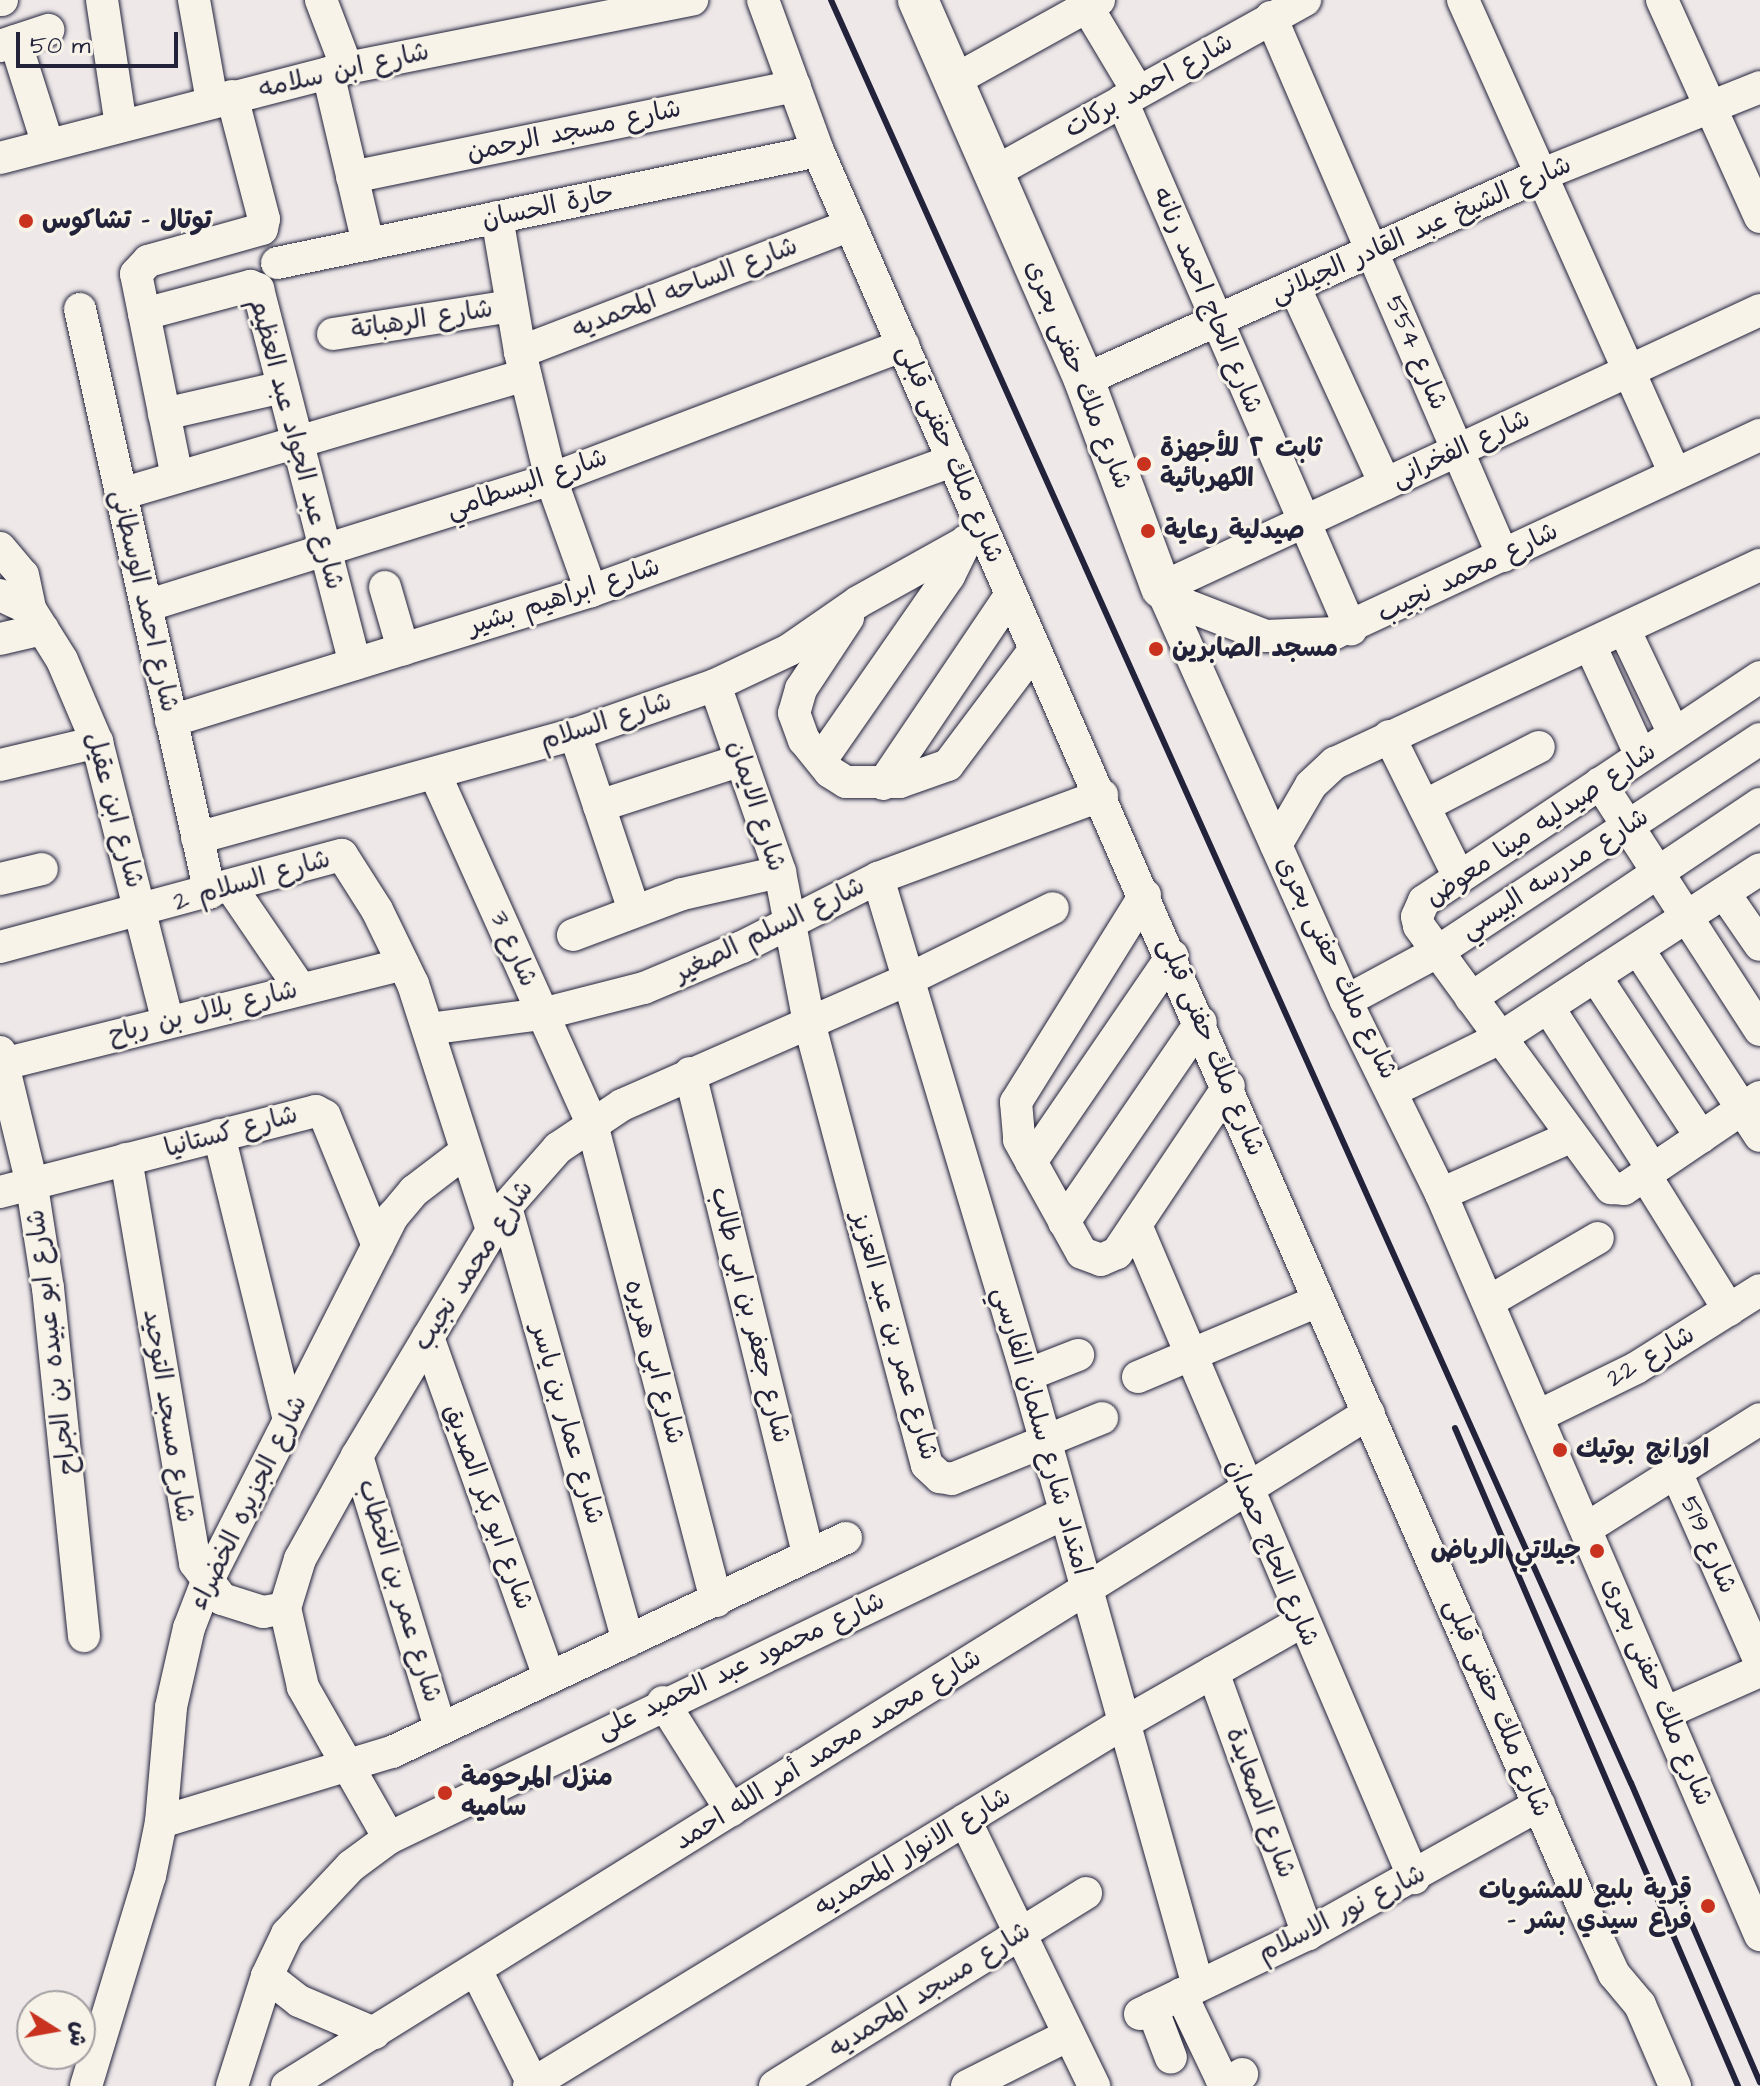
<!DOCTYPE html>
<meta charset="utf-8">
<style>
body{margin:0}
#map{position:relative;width:1760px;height:2086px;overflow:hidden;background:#eee8e9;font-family:"Architects Daughter","Playpen Sans Arabic",sans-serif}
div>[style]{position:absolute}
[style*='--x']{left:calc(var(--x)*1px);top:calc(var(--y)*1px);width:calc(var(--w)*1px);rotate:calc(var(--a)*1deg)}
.roads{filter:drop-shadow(0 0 2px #22223b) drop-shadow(0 0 2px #22223b)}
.minor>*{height:32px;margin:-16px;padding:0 16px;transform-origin:16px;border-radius:16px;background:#f7f3e8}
.major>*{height:40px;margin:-20px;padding:0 20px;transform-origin:20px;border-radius:20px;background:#f7f3e8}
.rail>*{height:6px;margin:-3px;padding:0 3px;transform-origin:3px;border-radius:3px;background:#22223b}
.dots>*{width:22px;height:22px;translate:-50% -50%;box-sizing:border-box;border:4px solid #f7f3e8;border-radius:50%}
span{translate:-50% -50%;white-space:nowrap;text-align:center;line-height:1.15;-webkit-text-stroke:6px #f7f3e8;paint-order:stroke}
.street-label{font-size:26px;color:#22223b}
.poi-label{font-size:26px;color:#22223b;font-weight:700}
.left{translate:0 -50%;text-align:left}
.right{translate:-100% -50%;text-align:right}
.north{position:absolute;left:16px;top:1990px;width:80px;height:80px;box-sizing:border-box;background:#f7f3e8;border:2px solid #a29fa3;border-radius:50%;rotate:101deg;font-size:22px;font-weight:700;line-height:32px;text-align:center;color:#22223b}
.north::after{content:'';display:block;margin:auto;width:28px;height:36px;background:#c8321e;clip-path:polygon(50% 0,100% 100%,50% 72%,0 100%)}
.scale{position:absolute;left:16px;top:32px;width:162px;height:36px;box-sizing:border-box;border:4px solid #22223b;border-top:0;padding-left:10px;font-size:24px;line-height:28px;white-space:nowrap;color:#22223b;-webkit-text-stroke:6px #f7f3e8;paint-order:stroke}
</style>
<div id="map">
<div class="roads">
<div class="minor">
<i style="--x:0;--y:0;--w:2;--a:0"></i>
<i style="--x:102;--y:0;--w:127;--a:81.4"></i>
<i style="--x:194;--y:0;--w:103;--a:79.9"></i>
<i style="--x:321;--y:0;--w:73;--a:69.1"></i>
<i style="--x:763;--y:0;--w:161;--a:70"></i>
<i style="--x:818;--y:151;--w:1913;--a:66.46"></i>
<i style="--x:1582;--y:1905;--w:76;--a:65.1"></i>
<i style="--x:1614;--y:1974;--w:40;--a:50"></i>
<i style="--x:1640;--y:2005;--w:88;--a:66.6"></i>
<i style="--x:1083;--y:0;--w:107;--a:59.1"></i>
<i style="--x:1463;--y:0;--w:519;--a:65.9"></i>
<i style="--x:1662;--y:0;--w:238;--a:65.7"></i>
<i style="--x:1271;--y:17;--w:587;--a:66.71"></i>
<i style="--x:15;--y:41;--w:109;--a:72.4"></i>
<i style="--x:0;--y:46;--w:51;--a:-18.4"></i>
<i style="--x:328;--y:73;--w:176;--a:76.8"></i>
<i style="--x:953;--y:81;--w:167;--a:-29"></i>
<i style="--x:1122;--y:101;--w:576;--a:66.55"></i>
<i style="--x:0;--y:158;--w:358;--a:-14.5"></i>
<i style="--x:347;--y:68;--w:352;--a:-11.2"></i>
<i style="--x:993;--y:173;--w:357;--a:-29"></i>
<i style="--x:352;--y:177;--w:452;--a:-11.6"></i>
<i style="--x:497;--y:217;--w:137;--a:80.3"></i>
<i style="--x:520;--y:352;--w:131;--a:76.3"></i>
<i style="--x:551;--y:479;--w:119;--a:70.3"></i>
<i style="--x:277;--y:263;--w:552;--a:-11.7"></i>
<i style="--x:1294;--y:286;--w:218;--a:65.3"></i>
<i style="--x:80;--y:309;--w:598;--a:77.45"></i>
<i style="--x:1760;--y:310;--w:660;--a:155.1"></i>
<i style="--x:1161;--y:588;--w:453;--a:65.9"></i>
<i style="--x:1346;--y:1001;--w:215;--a:63.8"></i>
<i style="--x:1441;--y:1194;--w:807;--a:66.71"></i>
<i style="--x:144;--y:314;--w:110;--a:-14.8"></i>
<i style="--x:250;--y:286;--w:9;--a:21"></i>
<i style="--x:258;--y:289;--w:387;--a:75.5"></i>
<i style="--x:333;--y:334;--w:180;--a:-8.9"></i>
<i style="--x:520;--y:352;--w:354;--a:-21"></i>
<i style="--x:1084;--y:380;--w:503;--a:-24.17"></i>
<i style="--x:1543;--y:174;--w:234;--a:-21.8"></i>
<i style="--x:164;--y:414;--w:122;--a:-12.8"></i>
<i style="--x:177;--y:477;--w:207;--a:-101.4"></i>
<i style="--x:136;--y:274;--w:18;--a:-47"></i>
<i style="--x:148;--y:261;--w:118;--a:-15.7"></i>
<i style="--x:262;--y:229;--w:10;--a:-79"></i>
<i style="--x:264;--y:219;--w:127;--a:-104.6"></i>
<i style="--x:121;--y:494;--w:421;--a:-16.4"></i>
<i style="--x:0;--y:548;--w:35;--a:50"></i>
<i style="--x:23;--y:575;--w:35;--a:78"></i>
<i style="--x:30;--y:609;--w:60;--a:57.9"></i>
<i style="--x:62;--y:660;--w:89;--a:66.9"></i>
<i style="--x:97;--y:742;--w:289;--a:75.8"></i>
<i style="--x:385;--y:587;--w:65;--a:73.8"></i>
<i style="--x:0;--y:595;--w:33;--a:25"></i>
<i style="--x:1165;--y:597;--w:108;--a:21.1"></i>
<i style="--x:1266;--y:636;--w:69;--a:-2.5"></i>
<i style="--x:1335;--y:633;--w:469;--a:-25"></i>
<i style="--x:146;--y:606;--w:424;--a:-17.4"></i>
<i style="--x:551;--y:479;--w:377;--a:-20.8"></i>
<i style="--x:848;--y:618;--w:85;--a:123.5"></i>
<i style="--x:801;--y:689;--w:25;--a:106"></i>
<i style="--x:794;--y:713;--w:29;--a:70"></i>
<i style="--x:804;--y:740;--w:41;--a:50.9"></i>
<i style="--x:830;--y:772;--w:19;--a:32"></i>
<i style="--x:846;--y:782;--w:54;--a:0"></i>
<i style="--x:900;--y:782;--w:51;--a:-19.5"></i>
<i style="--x:948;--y:765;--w:145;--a:-53.1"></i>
<i style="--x:1624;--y:629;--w:116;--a:64.5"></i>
<i style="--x:0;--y:639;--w:44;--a:-13.1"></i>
<i style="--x:1590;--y:645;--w:122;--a:65.3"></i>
<i style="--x:1760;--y:677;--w:404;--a:146.3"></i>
<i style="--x:1424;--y:901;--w:17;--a:114"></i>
<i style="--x:1417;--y:917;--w:9;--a:77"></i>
<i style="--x:1419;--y:926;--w:325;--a:53.8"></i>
<i style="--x:1611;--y:1188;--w:13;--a:4"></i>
<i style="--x:1624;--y:1189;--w:164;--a:-34.1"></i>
<i style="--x:715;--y:685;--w:198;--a:70.8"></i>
<i style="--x:780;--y:872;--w:153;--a:79.1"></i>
<i style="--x:809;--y:1022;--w:458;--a:75.1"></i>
<i style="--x:927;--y:1465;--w:18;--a:43"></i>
<i style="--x:940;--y:1477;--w:12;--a:9"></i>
<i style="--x:952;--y:1479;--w:162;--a:-22.1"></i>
<i style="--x:171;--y:721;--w:440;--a:-17.2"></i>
<i style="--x:591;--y:591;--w:385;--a:-19.8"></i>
<i style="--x:575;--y:734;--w:186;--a:71.5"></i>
<i style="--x:1389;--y:736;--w:157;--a:63.6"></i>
<i style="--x:821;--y:760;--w:224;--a:-55.2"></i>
<i style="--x:949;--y:576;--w:39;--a:-64"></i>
<i style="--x:0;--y:765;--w:100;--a:-13.3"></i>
<i style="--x:435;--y:774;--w:384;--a:65.8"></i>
<i style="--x:592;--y:1124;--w:493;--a:75.4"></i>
<i style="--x:1600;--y:783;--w:294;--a:57.1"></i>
<i style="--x:883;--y:784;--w:229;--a:-56"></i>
<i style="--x:599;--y:806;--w:149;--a:-17.9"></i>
<i style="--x:1424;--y:806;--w:129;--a:-27.2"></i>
<i style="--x:197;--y:838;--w:392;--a:-15.4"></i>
<i style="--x:575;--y:734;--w:148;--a:-19.3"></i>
<i style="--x:715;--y:685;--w:82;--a:-25.3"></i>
<i style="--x:789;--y:650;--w:84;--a:-34.8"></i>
<i style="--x:858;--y:602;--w:144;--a:-29.1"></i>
<i style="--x:1276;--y:845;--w:69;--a:-59.7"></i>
<i style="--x:1311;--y:785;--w:33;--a:-43"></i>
<i style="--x:1335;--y:763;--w:469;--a:-25"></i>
<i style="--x:878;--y:878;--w:519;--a:73.31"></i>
<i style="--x:1027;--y:1375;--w:634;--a:74.36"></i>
<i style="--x:0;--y:879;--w:43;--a:-13.4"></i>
<i style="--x:231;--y:887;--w:122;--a:55.7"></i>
<i style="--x:1724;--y:893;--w:63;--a:55.3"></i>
<i style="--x:1145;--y:895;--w:244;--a:121.9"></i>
<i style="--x:1016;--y:1102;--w:38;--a:85"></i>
<i style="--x:1019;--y:1140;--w:129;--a:60.9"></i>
<i style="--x:1082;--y:1253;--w:20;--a:20"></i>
<i style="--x:1101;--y:1260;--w:17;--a:-24"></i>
<i style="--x:1117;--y:1253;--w:201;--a:-56.2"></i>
<i style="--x:573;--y:935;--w:116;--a:-20.6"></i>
<i style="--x:682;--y:894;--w:100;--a:-12.7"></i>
<i style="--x:0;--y:947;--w:354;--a:-15.1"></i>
<i style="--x:342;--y:855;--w:65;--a:57.5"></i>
<i style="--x:377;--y:910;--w:82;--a:64.1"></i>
<i style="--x:413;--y:984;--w:258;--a:72.2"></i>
<i style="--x:1638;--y:949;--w:223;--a:56.9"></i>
<i style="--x:1595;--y:976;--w:193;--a:56.6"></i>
<i style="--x:1471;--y:998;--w:348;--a:-33.9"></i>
<i style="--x:1346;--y:1001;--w:103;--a:-28.3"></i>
<i style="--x:1437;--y:952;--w:387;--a:-33.4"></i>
<i style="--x:1548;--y:1007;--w:194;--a:57.2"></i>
<i style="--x:428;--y:1029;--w:115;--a:-7.5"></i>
<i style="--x:542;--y:1014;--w:105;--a:-14.3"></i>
<i style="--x:644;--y:988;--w:106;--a:-22.7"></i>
<i style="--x:742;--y:947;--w:153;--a:-26.9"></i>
<i style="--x:878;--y:878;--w:239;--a:-20.3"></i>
<i style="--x:0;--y:1052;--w:132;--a:76.4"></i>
<i style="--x:31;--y:1180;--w:109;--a:81.1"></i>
<i style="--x:48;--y:1288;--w:350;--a:84.1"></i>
<i style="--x:3;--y:1064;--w:412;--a:-14"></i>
<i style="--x:690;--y:1073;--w:497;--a:76.2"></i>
<i style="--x:1394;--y:1090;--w:118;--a:-26.1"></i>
<i style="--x:1500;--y:1038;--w:310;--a:-33"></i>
<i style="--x:219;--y:1135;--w:293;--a:76.2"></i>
<i style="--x:126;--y:1159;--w:410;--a:80.3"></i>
<i style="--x:195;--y:1563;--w:45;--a:53.1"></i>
<i style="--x:222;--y:1599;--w:43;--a:17.6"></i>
<i style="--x:263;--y:1612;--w:22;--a:-10"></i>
<i style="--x:1031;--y:1162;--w:250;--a:-55.6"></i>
<i style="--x:1645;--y:1175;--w:159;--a:58.1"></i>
<i style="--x:0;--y:1192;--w:326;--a:-14.4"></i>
<i style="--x:316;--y:1111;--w:10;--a:29"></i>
<i style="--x:325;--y:1116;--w:140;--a:67.8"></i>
<i style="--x:1441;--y:1194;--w:141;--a:-23.8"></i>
<i style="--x:506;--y:1207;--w:451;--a:74.3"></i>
<i style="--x:1064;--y:1222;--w:242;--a:-55.6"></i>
<i style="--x:1136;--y:1225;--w:710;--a:66.94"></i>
<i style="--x:1488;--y:1302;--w:127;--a:-30.2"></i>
<i style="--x:428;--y:1337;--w:361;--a:70.4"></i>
<i style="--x:1027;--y:1375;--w:55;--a:-21.4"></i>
<i style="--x:1138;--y:1377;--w:195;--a:-22.9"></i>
<i style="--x:1538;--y:1416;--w:109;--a:-26.1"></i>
<i style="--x:1636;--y:1368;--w:146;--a:-32.2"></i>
<i style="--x:357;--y:1456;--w:283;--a:73"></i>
<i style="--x:1676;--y:1472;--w:208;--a:66.1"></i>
<i style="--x:1587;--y:1528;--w:204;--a:-32.2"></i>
<i style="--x:1213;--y:1672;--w:279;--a:70.1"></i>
<i style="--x:663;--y:1702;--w:128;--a:57.8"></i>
<i style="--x:1665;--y:1713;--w:104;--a:-23.9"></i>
<i style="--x:965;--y:1820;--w:296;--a:64.1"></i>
<i style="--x:161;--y:1822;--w:241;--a:-16.9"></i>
<i style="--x:392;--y:1752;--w:502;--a:-25.24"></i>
<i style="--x:389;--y:1838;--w:174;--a:-119.7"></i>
<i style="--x:303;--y:1687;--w:81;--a:-102.8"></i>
<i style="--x:285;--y:1608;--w:51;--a:-73"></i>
<i style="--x:300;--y:1559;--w:118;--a:-61"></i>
<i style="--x:357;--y:1456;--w:290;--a:-59.1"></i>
<i style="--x:506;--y:1207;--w:79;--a:-48.6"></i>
<i style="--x:558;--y:1148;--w:77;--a:-33.9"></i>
<i style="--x:622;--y:1105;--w:316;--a:-23.7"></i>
<i style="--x:911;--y:978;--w:158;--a:-26.2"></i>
<i style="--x:476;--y:1970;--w:130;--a:63.4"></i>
<i style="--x:267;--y:1976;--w:41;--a:38"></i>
<i style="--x:299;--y:2001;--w:82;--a:23.1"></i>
<i style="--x:1181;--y:1994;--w:93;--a:64.5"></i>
<i style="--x:1221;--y:2078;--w:9;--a:18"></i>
<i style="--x:1230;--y:2081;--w:14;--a:-30"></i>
<i style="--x:1152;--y:2008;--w:53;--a:69.2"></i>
<i style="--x:1140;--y:2014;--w:186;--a:-25.5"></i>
<i style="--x:1308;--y:1934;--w:265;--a:-29.2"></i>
<i style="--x:86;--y:2086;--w:220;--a:-73.1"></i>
<i style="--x:150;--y:1876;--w:55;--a:-78.5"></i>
<i style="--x:161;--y:1822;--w:115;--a:-85"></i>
<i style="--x:171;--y:1707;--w:81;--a:-77.2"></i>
<i style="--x:189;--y:1628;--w:47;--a:-68.9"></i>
<i style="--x:206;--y:1584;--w:413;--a:-63.1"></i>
<i style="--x:393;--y:1216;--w:33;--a:-50"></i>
<i style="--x:414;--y:1191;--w:64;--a:-37.4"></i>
<i style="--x:232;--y:2086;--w:115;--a:-72.3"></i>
<i style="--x:267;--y:1976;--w:47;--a:-64.5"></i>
<i style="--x:287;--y:1934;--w:93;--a:-46.7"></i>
<i style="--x:351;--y:1866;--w:47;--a:-36.4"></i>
<i style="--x:389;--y:1838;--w:750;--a:-25.68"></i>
<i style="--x:287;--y:2086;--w:1274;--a:-31.88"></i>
<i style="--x:529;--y:2086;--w:697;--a:-31.39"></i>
<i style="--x:1124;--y:1723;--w:204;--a:-29.7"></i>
<i style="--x:775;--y:2086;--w:366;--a:-31.8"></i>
<i style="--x:967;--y:2086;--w:114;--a:-26.6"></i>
</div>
<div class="major">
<i style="--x:918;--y:0;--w:415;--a:66.4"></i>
<i style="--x:1084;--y:380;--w:222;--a:69.7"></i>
</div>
</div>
<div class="rail">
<i style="--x:831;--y:0;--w:1954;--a:65.84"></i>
<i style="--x:1631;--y:1783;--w:326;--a:66.7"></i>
<i style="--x:1455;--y:1428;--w:716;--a:66.73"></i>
</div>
<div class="dots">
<i style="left:26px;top:221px;background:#c8321e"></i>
<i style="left:1144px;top:464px;background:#c8321e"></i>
<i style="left:1148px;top:531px;background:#c8321e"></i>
<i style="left:1156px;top:649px;background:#c8321e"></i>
<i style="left:1560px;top:1450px;background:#c8321e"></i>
<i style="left:1597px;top:1551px;background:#c8321e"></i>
<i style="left:445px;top:1793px;background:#c8321e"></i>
<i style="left:1708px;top:1906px;background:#c8321e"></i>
</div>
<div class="street-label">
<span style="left:344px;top:71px;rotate:-13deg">شارع ابن سلامه</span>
<span style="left:1149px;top:86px;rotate:-29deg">شارع احمد بركات</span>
<span style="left:574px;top:131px;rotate:-12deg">شارع مسجد الرحمن</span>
<span style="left:548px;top:207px;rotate:-12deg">حارة الحسان</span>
<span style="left:1421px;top:230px;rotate:-24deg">شارع الشيخ عبد القادر الجيلانى</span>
<span style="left:685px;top:288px;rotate:-21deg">شارع الساحه المحمديه</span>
<span style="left:1207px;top:300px;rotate:67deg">شارع الحاج احمد رنانه</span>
<span style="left:422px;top:320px;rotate:-9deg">شارع الرهباتة</span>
<span style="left:1416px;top:353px;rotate:67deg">شارع 554</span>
<span style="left:1078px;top:375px;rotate:68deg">شارع ملك حفنى بحرى</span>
<span style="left:296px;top:444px;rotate:75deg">شارع عبد الجواد عبد العظيم</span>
<span style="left:1461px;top:449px;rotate:-25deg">شارع الفخرانى</span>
<span style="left:950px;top:454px;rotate:67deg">شارع ملك حفنى قبلى</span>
<span style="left:527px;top:484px;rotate:-19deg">شارع البسطامي</span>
<span style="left:1468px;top:573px;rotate:-26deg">شارع محمد نجيب</span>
<span style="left:564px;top:597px;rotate:-18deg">شارع ابراهيم بشير</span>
<span style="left:144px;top:601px;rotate:77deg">شارع احمد الوسطانى</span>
<span style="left:606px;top:722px;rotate:-18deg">شارع السلام</span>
<span style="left:756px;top:806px;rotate:72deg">شارع الايمان</span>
<span style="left:114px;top:810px;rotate:75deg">شارع ابن عقيل</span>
<span style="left:1541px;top:825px;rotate:-34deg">شارع صيدليه مينا معوض</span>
<span style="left:1555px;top:874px;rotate:-33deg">شارع مدرسه البيسي</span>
<span style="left:252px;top:881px;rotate:-16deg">شارع السلام 2</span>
<span style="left:770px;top:930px;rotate:-26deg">شارع السلم الصغير</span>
<span style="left:513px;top:949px;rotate:66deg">شارع 3</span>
<span style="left:1336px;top:968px;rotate:64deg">شارع ملك حفنى بحرى</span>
<span style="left:203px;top:1013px;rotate:-14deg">شارع بلال بن رباح</span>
<span style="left:1211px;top:1047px;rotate:67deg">شارع ملك حفنى قبلى</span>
<span style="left:231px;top:1132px;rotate:-15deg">شارع كستانيا</span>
<span style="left:474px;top:1266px;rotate:-57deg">شارع محمد نجيب</span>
<span style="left:750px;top:1315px;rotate:76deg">شارع جعفر بن ابى طالب</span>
<span style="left:894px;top:1336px;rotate:74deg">شارع عمر بن عبد العزيز</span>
<span style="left:52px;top:1342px;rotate:-97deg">شارع ابو عبيده بن الجراح</span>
<span style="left:1651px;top:1357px;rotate:-30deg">شارع 22</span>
<span style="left:654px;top:1362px;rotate:75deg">شارع ابى هريره</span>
<span style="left:168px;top:1416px;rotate:81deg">شارع مسجد التوحيد</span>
<span style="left:567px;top:1424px;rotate:74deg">شارع عمار بن ياسر</span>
<span style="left:1041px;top:1431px;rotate:74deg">امتداد شارع سلمان الفارسي</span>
<span style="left:249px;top:1503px;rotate:-64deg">شارع الجزيره الخضراء</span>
<span style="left:488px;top:1507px;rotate:70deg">شارع ابو بكر الصديق</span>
<span style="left:1708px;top:1545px;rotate:66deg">شارع 519</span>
<span style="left:1272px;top:1553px;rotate:67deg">شارع الحاج حمدان</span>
<span style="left:399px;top:1591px;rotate:73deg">شارع عمر بن الخطاب</span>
<span style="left:741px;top:1666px;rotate:-25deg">شارع محمود عبد الحميد على</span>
<span style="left:1657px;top:1692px;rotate:67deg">شارع ملك حفنى بحرى</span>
<span style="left:1497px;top:1708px;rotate:67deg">شارع ملك حفنى قبلى</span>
<span style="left:828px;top:1750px;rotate:-32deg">شارع محمد محمد أمر الله احمد</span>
<span style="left:1260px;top:1803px;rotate:70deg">شارع الصعايدة</span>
<span style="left:913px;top:1852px;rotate:-31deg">شارع الانوار المحمديه</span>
<span style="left:1342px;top:1914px;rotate:-27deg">شارع نور الاسلام</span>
<span style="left:930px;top:1990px;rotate:-32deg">شارع مسجد المحمديه</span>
</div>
<div class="poi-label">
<span class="left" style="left:42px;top:221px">توتال - تشاكوس</span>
<span class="left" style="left:1160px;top:464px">ثابت ٢ للأجهزة<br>الكهربائية</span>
<span class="left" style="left:1164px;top:531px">صيدلية رعاية</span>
<span class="left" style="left:1172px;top:649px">مسجد الصابرين</span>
<span class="left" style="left:1576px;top:1450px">اورانج بوتيك</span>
<span class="right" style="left:1581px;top:1551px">جيلاتي الرياض</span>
<span class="left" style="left:461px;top:1793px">منزل المرحومة<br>ساميه</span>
<span class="right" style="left:1692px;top:1906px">قرية بلبع للمشويات<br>- فرع سيدي بشر</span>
</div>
<div class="north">ش</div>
<div class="scale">50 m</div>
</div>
